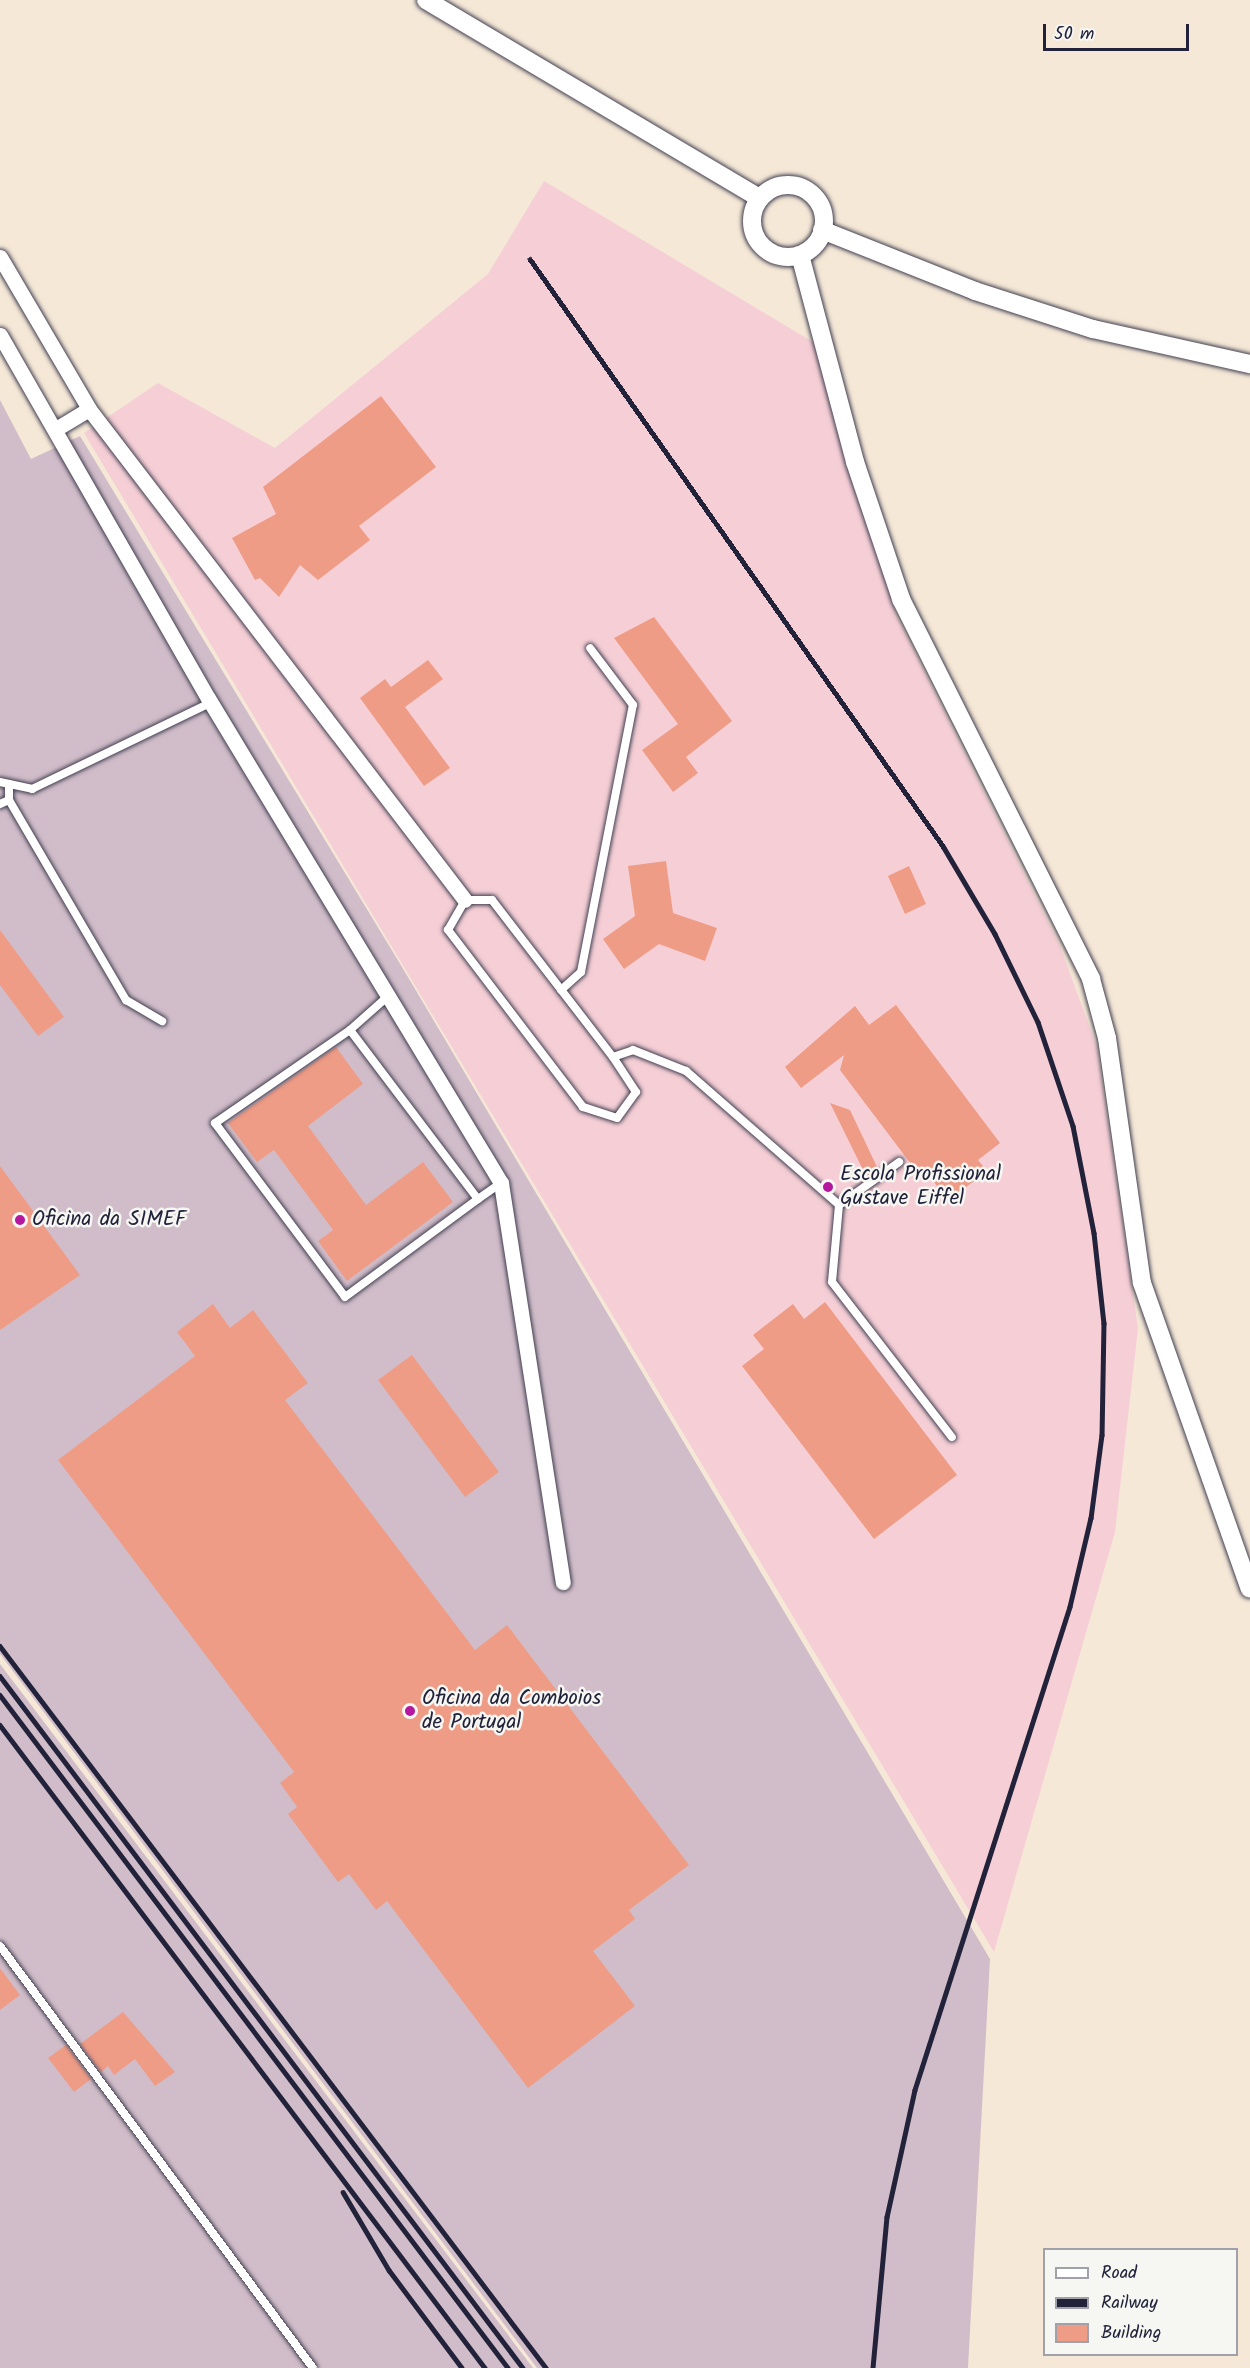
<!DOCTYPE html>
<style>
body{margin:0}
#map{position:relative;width:1250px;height:2368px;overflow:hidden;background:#f5e8d7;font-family:Kalam,sans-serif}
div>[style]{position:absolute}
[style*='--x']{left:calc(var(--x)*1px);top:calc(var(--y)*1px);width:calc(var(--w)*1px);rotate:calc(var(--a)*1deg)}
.built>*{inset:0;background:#f6cfd6}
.industrial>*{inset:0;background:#d1bdc9}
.building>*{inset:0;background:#ef9c87}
.roads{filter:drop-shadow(0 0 2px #424052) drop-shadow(0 0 2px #424052)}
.service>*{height:8px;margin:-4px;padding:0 4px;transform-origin:4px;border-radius:4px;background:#fff}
.minor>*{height:15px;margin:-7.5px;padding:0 7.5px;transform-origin:7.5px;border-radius:7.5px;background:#fff}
.tertiary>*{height:18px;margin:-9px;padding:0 9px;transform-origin:9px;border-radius:9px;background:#fff}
.tertiary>.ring{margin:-9px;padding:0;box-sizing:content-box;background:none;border:18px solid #fff;border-radius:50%}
.rail>*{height:4.5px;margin:-2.25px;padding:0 2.25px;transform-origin:2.25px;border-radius:2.25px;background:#22223b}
.dots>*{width:16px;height:16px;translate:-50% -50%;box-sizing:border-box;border:3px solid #f6f6f2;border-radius:50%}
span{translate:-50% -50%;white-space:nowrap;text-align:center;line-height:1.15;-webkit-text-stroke:5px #f6f6f2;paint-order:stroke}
.poi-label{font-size:21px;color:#22223b}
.left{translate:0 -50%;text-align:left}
.legend{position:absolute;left:1043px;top:2248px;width:195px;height:108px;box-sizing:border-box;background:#f6f6f2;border:2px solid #a1a1a9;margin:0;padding:8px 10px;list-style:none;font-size:18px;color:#22223b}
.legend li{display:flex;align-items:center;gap:12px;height:30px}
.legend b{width:30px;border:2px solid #a1a1a9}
.scale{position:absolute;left:1043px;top:24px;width:146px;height:27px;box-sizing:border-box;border:3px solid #22223b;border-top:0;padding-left:8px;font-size:18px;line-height:21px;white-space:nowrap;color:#22223b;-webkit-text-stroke:4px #f6f6f2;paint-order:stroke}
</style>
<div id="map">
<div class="built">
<i style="clip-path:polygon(544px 181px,818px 345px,896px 614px,1060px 946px,1097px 1047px,1138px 1328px,1115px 1532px,994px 1952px,84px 433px,158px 383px,275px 448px,488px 274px)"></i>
</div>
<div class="industrial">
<i style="clip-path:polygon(0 400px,31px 459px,80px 436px,402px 967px,990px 1959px,968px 2368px,537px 2368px,0 1654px)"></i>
<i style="clip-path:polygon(0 1664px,201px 1929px,533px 2368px,0 2368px)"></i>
</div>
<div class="building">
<i style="clip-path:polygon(381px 396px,436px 467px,359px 526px,370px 540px,318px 580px,300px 565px,279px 597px,260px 578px,255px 580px,232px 538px,276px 514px,263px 487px)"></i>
<i style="clip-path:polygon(654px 617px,732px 721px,686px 757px,698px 773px,673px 792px,642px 750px,678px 724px,614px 638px)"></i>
<i style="clip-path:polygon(428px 660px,443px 679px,405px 707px,450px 768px,424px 786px,360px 698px,385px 679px,391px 687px)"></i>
<i style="clip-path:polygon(666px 861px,673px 913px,717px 928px,705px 961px,659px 944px,624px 969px,603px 939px,635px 916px,628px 866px)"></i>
<i style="clip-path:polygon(909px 866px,926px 904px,905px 914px,888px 876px)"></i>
<i style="clip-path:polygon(0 930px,64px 1017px,38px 1036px,0 985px)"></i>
<i style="clip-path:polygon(896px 1005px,1000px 1143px,978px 1160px,987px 1171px,948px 1201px,926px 1171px,920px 1176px,840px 1070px,844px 1055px,801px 1088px,785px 1067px,855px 1006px,869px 1025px)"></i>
<i style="clip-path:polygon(336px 1047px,363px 1084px,308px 1126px,366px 1205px,423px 1162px,453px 1202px,347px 1281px,318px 1241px,333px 1230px,274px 1150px,257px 1162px,228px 1123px)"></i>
<i style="clip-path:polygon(830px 1103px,850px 1110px,878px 1169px,867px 1178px)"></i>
<i style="clip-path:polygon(0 1166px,80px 1275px,0 1330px)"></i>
<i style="clip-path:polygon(825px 1302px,957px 1475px,874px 1539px,742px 1366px,764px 1349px,753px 1335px,793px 1304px,804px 1319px)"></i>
<i style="clip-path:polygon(213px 1304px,230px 1328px,253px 1310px,308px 1383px,285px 1400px,475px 1650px,507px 1625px,689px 1865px,629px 1910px,635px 1919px,593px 1951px,635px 2006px,528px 2088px,387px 1901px,376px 1910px,349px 1874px,338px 1882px,288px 1814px,297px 1807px,280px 1783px,294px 1772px,58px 1460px,195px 1356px,177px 1332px)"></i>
<i style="clip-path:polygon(412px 1355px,499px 1472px,465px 1497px,378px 1380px)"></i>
<i style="clip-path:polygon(0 1968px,20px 1995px,0 2010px)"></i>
<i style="clip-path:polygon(123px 2012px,175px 2072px,155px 2086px,135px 2059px,114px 2075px,108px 2066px,101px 2072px,80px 2044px)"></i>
<i style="clip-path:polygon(66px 2045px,91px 2079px,74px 2092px,48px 2058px)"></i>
</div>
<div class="roads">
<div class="service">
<i style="--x:0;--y:782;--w:33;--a:12"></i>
<i style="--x:32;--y:789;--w:198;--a:-25.8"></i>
<i style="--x:9;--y:800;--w:232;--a:59.7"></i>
<i style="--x:126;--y:1000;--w:42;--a:30.3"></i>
<i style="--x:0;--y:804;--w:10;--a:-24"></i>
<i style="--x:9;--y:800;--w:16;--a:-90"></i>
<i style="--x:465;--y:900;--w:27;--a:0"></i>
<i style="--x:492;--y:900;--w:198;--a:52.4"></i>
<i style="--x:613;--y:1057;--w:42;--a:56.7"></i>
<i style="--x:636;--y:1092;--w:32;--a:126"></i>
<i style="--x:617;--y:1118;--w:36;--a:-162"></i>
<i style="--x:583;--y:1107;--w:223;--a:-127.3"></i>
<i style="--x:448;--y:930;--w:34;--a:-60"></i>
<i style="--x:561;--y:990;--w:27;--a:-42"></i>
<i style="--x:581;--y:972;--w:272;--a:-79"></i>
<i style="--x:633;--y:705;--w:71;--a:-127"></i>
<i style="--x:386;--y:998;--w:48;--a:138.4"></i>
<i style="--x:350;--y:1030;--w:212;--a:52.9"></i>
<i style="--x:478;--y:1199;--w:28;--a:-35"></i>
<i style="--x:350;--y:1030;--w:164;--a:145.4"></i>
<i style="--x:215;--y:1123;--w:217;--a:53.2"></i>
<i style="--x:345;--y:1297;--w:165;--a:-36.4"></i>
<i style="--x:613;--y:1057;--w:21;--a:-19"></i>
<i style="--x:633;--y:1050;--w:57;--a:21.6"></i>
<i style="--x:686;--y:1071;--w:203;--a:41.2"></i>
<i style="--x:839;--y:1205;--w:77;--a:95.2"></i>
<i style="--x:832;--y:1282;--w:196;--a:52.3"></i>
<i style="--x:839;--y:1205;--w:74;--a:-35.6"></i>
<i style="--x:0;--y:1946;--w:525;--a:53.44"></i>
</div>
<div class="minor">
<i style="--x:0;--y:257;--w:176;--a:59.6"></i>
<i style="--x:89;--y:409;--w:37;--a:149"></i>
<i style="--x:0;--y:335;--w:418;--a:60.2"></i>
<i style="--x:208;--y:698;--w:567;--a:58.86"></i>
<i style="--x:501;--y:1183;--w:404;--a:81.2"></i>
<i style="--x:89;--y:409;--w:618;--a:52.56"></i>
</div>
<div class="tertiary">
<i style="--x:426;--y:0;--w:388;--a:30.7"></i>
<i class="ring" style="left:752px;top:185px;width:54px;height:54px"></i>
<i style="--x:822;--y:230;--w:165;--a:21.7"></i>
<i style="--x:975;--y:291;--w:124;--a:17.9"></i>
<i style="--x:1093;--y:329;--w:161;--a:12.6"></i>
<i style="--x:800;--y:255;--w:214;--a:75.1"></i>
<i style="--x:855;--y:462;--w:145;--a:71.4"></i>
<i style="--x:901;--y:599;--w:425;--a:63.4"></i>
<i style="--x:1091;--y:979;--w:61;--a:74.8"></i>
<i style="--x:1107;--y:1038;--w:247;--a:81.9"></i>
<i style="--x:1142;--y:1283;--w:324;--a:70.6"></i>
</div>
</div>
<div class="rail">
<i style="--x:530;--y:259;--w:718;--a:54.87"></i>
<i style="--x:943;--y:846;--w:102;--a:59.4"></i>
<i style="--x:995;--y:934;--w:98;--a:64"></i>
<i style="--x:1038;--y:1022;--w:110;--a:71.4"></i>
<i style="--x:1073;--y:1126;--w:109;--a:78.9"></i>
<i style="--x:1094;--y:1233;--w:91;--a:83.7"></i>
<i style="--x:1104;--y:1323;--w:112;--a:91"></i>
<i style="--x:1102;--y:1435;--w:84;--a:97.5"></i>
<i style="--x:1091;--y:1518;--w:91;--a:103.3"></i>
<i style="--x:1070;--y:1607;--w:507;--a:107.79"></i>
<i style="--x:915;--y:2090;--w:130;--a:102.4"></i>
<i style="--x:887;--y:2217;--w:152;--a:95.3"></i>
<i style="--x:0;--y:1646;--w:905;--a:52.9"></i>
<i style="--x:0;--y:1676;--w:867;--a:52.92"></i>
<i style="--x:0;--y:1695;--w:843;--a:52.95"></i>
<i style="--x:0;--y:1725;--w:805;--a:52.97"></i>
<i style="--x:343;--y:2192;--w:91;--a:59.5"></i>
<i style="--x:389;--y:2270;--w:122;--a:53.3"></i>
</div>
<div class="dots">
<i style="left:828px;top:1187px;background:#b5179e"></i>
<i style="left:20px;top:1220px;background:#b5179e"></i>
<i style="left:410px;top:1711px;background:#b5179e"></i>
</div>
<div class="poi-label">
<span class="left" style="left:840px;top:1187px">Escola Profissional<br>Gustave Eiffel</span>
<span class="left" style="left:32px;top:1220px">Oficina da SIMEF</span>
<span class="left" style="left:422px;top:1711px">Oficina da Comboios<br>de Portugal</span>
</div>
<ul class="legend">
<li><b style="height:8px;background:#fff"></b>Road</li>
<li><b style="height:8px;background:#22223b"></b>Railway</li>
<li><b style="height:16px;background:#ef9c87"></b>Building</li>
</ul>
<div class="scale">50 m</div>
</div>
